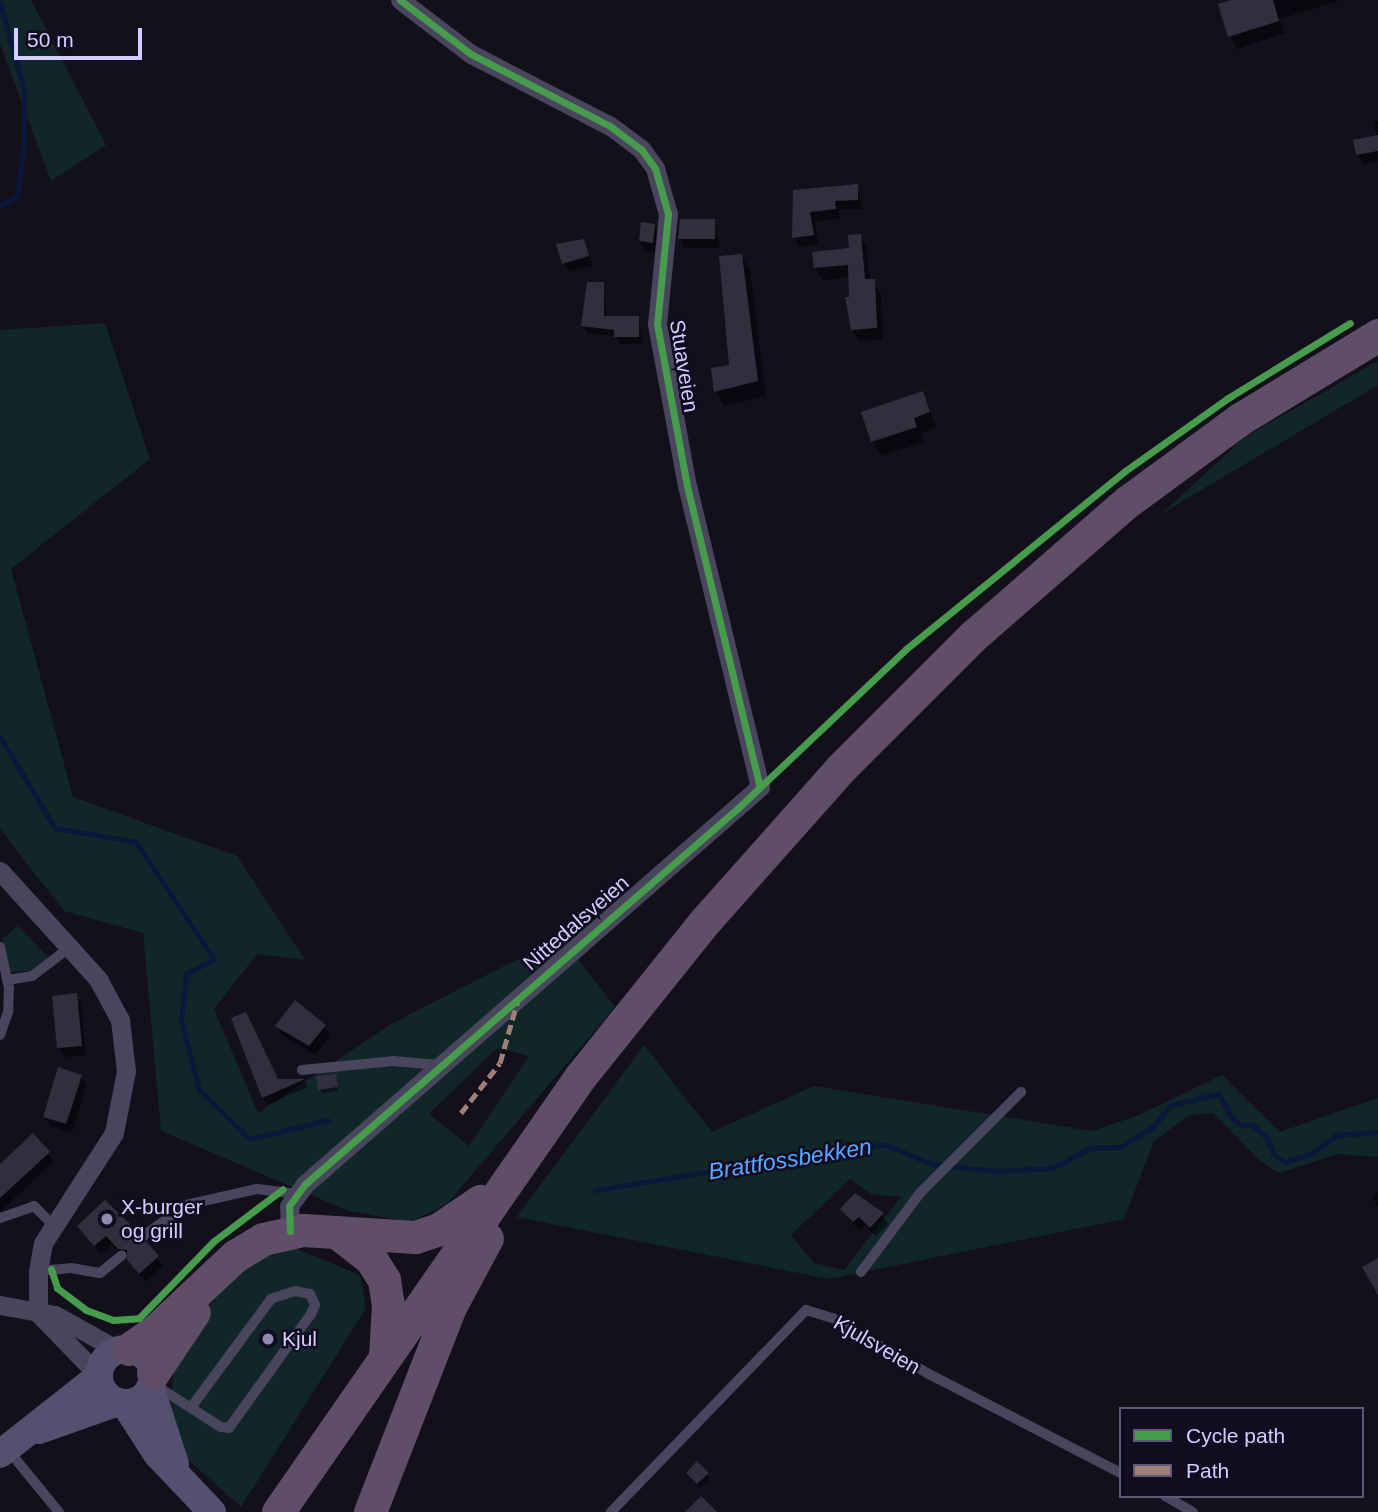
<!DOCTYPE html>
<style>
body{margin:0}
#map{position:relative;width:1378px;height:1512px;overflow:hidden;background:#13101c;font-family:Arial,sans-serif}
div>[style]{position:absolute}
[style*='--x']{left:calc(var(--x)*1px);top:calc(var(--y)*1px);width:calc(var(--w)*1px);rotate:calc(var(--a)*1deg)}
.green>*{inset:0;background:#102628}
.shadow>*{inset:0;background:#0007}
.stream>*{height:5px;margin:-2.5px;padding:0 2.5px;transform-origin:2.5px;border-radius:2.5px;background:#09173a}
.building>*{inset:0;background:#312e3e}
.service>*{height:10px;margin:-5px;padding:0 5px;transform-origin:5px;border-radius:5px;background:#48455d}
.minor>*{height:19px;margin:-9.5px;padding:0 9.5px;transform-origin:9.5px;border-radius:9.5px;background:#48455d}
.secondary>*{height:28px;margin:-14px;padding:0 14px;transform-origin:14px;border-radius:14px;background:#545170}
.secondary>.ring{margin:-14px;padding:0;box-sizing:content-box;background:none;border:28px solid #545170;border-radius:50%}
.trunk>*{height:33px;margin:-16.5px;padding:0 16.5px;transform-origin:16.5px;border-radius:16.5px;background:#604e68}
.quiet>*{height:5px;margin-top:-2.5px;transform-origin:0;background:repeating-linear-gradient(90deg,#9e8076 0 10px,transparent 0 15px)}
.cycleway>*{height:7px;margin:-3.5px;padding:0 3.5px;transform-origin:3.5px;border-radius:3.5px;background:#469c4c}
.dots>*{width:19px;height:19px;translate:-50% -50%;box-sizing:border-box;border:4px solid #110c20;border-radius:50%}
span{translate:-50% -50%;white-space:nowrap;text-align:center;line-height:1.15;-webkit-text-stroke:5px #110c20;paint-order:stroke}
.street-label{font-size:21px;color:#d5ccff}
.poi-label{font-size:21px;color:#d5ccff}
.left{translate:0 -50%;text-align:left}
.water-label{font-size:23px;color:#5aa7ff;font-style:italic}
.legend{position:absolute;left:1119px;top:1407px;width:245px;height:91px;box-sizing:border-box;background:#110c20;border:2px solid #5f5979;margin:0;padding:9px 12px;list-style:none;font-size:21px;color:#d5ccff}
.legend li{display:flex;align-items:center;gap:14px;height:35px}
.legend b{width:35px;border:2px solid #5f5979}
.scale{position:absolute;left:14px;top:28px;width:128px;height:32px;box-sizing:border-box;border:4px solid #d5ccff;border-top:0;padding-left:9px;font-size:21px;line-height:24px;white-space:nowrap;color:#d5ccff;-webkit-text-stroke:5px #110c20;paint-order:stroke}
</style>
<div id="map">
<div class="green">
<i style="clip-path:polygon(0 0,31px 0,106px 145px,51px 181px,0 44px)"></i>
<i style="clip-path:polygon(evenodd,105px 323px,150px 459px,11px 569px,73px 797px,237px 856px,305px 960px,257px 954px,214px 1009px,258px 1113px,393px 1023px,561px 937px,615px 1007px,447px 1204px,410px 1222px,349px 1211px,161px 1131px,143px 933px,64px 911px,0 829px,0 330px,105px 323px,497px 1048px,529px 1056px,469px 1146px,429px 1114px,497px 1048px)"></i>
<i style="clip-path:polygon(1378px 361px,1378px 385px,1161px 514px,1245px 437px)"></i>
<i style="clip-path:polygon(18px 926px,48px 957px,29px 971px,11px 972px,2px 939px)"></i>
<i style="clip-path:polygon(evenodd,644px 1045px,712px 1132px,814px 1086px,1092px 1131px,1139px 1115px,1222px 1075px,1280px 1132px,1378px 1098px,1378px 1157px,1338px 1154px,1279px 1173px,1259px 1160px,1213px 1113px,1189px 1115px,1154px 1141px,1124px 1219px,829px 1279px,517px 1217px,644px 1045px,850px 1179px,871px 1194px,901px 1197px,844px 1270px,814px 1263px,791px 1235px,850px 1179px)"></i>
<i style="clip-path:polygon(287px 1245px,360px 1275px,366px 1308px,241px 1507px,184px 1456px,170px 1405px,176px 1351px,239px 1267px)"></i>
</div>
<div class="shadow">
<i style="clip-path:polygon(1238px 0,1341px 0,1280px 19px,1285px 33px,1237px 49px,1230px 36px)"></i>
<i style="clip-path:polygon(1378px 121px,1378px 161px,1363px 164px,1358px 154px,1377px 137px,1373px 122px)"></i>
<i style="clip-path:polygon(857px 186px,863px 209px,839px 210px,840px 218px,815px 222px,818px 244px,799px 247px,794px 237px,795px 192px)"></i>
<i style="clip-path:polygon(714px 221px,720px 248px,685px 248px,680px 239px)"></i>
<i style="clip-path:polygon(654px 225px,659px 235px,657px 252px,646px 251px,640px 241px)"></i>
<i style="clip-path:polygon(860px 236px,867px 248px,870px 281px,881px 293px,883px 340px,859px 341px,852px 329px,850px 277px,823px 280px,816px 268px,814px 253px,851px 249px)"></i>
<i style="clip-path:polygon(583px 241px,593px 265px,569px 272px,563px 263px)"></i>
<i style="clip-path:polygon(741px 255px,750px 270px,766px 396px,724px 406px,716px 392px,713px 369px,731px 367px)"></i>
<i style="clip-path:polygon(603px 284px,607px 318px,638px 318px,643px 344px,620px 344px,616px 336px,587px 333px,583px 326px)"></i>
<i style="clip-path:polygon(923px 393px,937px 427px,921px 433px,924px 442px,881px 456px,872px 441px)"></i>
<i style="clip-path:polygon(76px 995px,81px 1005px,86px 1055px,64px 1057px,59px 1047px)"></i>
<i style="clip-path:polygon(277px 1026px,325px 1026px,330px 1035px,315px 1055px,282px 1035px)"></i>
<i style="clip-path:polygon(80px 1076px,86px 1086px,72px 1133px,50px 1126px,45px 1116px)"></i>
<i style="clip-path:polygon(335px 1076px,339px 1091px,322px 1093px,320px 1089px)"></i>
<i style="clip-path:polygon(278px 1081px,304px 1081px,308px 1087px,267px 1105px,263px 1097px)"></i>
<i style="clip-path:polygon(48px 1153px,53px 1162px,0 1212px,0 1166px)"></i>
<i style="clip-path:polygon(1378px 1192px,1378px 1207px,1372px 1197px)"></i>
<i style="clip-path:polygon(871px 1203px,888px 1224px,876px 1236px,865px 1225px,859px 1231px,842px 1210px)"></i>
<i style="clip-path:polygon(79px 1226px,136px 1232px,163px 1266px,146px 1282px,112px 1244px,101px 1254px)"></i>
<i style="clip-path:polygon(707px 1474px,710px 1478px,700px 1487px,690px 1477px)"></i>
</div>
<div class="stream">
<i style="--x:0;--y:3;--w:90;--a:74.6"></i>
<i style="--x:24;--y:90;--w:52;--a:90"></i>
<i style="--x:24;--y:142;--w:54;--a:97.4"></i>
<i style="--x:17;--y:196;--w:20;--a:150"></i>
<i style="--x:0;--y:737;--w:106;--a:58.9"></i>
<i style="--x:55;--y:828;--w:82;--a:9.8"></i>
<i style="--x:136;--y:842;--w:141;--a:56.3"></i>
<i style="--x:214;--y:959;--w:32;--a:152"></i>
<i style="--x:186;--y:974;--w:46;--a:96.2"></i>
<i style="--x:181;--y:1020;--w:72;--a:75.6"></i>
<i style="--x:199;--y:1090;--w:71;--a:43.9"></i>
<i style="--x:250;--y:1139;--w:80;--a:-13.7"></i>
<i style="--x:595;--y:1190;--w:293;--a:-9"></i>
<i style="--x:884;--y:1144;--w:52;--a:22.6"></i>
<i style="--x:932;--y:1164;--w:63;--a:6.3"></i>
<i style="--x:995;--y:1171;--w:58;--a:-3"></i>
<i style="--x:1053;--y:1168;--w:42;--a:-28.4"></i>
<i style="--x:1090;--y:1148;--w:30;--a:-2"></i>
<i style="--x:1120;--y:1147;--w:39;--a:-31"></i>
<i style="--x:1153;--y:1127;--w:28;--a:-51"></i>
<i style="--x:1171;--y:1105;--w:49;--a:-12.9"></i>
<i style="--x:1219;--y:1094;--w:26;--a:62"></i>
<i style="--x:1231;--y:1117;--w:13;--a:39"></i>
<i style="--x:1241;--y:1125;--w:12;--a:0"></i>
<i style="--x:1253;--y:1125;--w:19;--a:43"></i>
<i style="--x:1267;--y:1138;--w:18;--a:68"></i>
<i style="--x:1274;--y:1155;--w:13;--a:32"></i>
<i style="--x:1285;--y:1162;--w:28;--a:-18"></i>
<i style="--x:1312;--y:1153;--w:31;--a:-36"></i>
<i style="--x:1337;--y:1135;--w:41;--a:-4.2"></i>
</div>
<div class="building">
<i style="clip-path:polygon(1231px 0,1273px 0,1279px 21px,1228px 37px,1218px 4px)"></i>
<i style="clip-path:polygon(1378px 135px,1378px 151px,1356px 155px,1353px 140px)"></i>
<i style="clip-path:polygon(858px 184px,858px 200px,835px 201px,836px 209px,810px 212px,814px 235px,792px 238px,793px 190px)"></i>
<i style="clip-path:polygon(680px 219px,715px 219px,715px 239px,678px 239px)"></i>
<i style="clip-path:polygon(641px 222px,655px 224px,653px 243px,639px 241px)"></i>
<i style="clip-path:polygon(861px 234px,865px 279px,875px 279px,877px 328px,851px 330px,845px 297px,849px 297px,848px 265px,814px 268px,812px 252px,849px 248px,848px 235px)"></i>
<i style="clip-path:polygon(584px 239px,589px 256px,562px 264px,556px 244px)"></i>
<i style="clip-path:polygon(742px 254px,758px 381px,714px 392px,711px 368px,729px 365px,719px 256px)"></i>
<i style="clip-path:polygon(587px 282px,604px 282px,604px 316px,639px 316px,639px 337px,614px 337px,614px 330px,581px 326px)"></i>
<i style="clip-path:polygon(923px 391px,930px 412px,914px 418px,917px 427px,871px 442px,861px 412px)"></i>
<i style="clip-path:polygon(77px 993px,82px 1046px,57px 1048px,52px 996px)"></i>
<i style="clip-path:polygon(295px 1000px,326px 1025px,309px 1046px,275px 1026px)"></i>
<i style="clip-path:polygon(246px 1012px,278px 1079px,305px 1079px,262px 1098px,231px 1018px)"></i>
<i style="clip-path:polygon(58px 1067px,82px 1075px,66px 1124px,43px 1117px)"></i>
<i style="clip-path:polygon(336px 1074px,338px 1087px,318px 1090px,316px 1076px)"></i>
<i style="clip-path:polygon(33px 1133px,50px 1152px,0 1198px,0 1164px)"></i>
<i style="clip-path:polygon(855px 1193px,884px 1213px,870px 1228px,859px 1217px,853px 1222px,840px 1209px)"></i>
<i style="clip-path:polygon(105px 1200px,137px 1231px,136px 1242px,147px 1242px,159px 1256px,139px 1274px,127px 1260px,127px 1250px,118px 1249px,106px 1236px,94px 1246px,77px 1226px)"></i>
<i style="clip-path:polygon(1378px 1258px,1378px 1295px,1362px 1267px)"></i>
<i style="clip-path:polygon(697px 1461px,709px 1473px,697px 1484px,686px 1473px)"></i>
<i style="clip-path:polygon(701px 1496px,717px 1512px,685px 1512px)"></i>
</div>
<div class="service">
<i style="--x:0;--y:947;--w:42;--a:77.6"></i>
<i style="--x:9;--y:988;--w:24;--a:92"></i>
<i style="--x:8;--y:1012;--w:24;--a:109"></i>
<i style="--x:7;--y:980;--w:25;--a:-9"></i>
<i style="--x:32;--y:976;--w:48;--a:-37.3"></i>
<i style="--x:302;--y:1070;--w:91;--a:-5.6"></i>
<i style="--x:393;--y:1061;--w:46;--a:5"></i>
<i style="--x:0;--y:1218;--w:36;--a:-19"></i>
<i style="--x:34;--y:1206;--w:25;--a:45"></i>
<i style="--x:142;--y:1237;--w:54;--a:-36"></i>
<i style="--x:186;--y:1205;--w:73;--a:-12.7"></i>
<i style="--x:257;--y:1189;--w:39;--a:7"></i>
<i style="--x:38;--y:1271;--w:33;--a:-5"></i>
<i style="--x:71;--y:1268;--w:29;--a:10"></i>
<i style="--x:100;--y:1273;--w:28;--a:-39"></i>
<i style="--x:861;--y:1272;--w:99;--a:-53.2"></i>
<i style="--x:920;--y:1193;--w:143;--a:-45"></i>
<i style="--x:155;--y:1385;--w:78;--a:32.5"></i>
<i style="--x:221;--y:1427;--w:8;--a:7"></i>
<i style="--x:229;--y:1428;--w:140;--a:-54.3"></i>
<i style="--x:311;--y:1314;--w:10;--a:-66"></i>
<i style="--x:315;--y:1305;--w:12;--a:-114"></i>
<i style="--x:310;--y:1294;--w:15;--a:-169"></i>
<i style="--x:295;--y:1291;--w:25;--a:162"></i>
<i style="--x:271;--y:1299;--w:133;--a:126.4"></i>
<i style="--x:8;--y:1450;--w:80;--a:50.6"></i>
<i style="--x:1165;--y:1496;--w:32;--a:30"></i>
<i style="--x:611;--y:1512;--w:281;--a:-46"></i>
<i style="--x:806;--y:1310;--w:28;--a:17"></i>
<i style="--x:833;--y:1318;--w:109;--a:30.3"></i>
<i style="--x:927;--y:1373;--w:218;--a:27.3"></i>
</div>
<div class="minor">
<i style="--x:0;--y:871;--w:146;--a:47.8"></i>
<i style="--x:98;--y:979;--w:47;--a:61.8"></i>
<i style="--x:120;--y:1020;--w:51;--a:83.3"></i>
<i style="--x:126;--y:1071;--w:63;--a:101"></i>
<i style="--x:114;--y:1133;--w:131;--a:122.8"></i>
<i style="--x:43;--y:1243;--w:28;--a:100"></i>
<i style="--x:38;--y:1271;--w:42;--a:90"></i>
<i style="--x:290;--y:1231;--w:25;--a:-92"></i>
<i style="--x:289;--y:1206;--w:26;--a:-54"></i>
<i style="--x:304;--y:1185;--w:605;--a:-41.11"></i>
<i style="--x:760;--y:787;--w:310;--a:-103.6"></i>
<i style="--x:687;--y:486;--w:165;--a:-100.5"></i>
<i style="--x:657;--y:324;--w:111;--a:-84.3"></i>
<i style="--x:668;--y:214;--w:48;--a:-105.8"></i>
<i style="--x:655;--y:168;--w:24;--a:-126"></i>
<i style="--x:641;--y:149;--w:39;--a:-143"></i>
<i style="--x:610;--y:126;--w:157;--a:-152.6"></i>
<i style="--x:471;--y:54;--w:89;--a:-142.7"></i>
<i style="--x:0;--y:1305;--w:56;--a:10.3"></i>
<i style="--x:55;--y:1315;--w:72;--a:29.1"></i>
<i style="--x:38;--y:1313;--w:88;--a:45.9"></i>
</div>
<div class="secondary">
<i class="ring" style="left:99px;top:1349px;width:26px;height:26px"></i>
<i style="--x:150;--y:1387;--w:81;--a:72"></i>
<i style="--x:124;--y:1403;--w:61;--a:57.1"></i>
<i style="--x:157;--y:1454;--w:80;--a:46.5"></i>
<i style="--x:39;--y:1430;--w:84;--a:-19.5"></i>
<i style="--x:0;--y:1454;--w:126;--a:-38.2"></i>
</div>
<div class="trunk">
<i style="--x:339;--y:1234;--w:41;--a:38"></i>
<i style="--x:371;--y:1259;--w:25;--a:58"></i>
<i style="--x:384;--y:1280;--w:25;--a:81"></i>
<i style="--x:388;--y:1305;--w:50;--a:93.4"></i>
<i style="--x:129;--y:1349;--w:32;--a:-35"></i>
<i style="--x:155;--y:1331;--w:110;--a:-43.2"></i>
<i style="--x:235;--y:1256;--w:33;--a:-31"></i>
<i style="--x:263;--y:1239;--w:41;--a:-12.7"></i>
<i style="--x:303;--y:1230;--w:112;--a:3.6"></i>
<i style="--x:415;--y:1237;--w:25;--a:-18"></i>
<i style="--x:439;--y:1229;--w:50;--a:-34.3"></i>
<i style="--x:153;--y:1373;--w:73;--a:-56.1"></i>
<i style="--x:278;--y:1512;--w:530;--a:-55.23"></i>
<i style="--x:580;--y:1077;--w:201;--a:-51.3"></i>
<i style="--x:706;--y:920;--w:202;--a:-48.4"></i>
<i style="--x:840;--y:769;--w:187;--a:-45"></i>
<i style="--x:972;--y:637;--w:206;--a:-41.1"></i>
<i style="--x:1127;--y:502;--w:140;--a:-36.3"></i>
<i style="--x:1240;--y:419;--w:162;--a:-31.3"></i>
<i style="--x:370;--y:1512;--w:220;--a:-68.7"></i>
<i style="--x:450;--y:1307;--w:78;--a:-61.8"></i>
</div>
<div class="quiet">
<i style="--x:461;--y:1113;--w:63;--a:-52"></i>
<i style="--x:500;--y:1063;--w:66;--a:-74.1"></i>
</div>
<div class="cycleway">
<i style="--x:400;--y:0;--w:89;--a:37.3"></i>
<i style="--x:471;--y:54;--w:157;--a:27.4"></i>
<i style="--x:610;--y:126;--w:39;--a:37"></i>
<i style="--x:641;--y:149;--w:24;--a:54"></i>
<i style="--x:655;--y:168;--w:48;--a:74.2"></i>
<i style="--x:668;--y:214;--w:111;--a:95.7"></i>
<i style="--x:657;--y:324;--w:165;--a:79.5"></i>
<i style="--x:687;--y:486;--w:310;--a:76.4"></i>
<i style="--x:290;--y:1231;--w:25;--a:-92"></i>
<i style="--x:289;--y:1206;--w:26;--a:-54"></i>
<i style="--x:304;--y:1185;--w:575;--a:-40.98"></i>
<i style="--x:738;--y:808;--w:231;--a:-43.4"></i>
<i style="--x:906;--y:649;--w:282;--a:-39.1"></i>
<i style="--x:1125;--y:471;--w:126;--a:-35.3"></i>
<i style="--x:1228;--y:398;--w:143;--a:-31.6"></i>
<i style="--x:51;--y:1269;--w:20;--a:72"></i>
<i style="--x:57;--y:1288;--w:36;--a:37"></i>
<i style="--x:86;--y:1310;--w:29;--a:20"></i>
<i style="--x:113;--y:1320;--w:26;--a:-4"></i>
<i style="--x:139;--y:1318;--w:107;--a:-45.8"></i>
<i style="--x:214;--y:1241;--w:86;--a:-37"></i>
</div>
<div class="dots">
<i style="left:107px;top:1219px;background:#918ab0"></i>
<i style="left:268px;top:1339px;background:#918ab0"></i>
</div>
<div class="street-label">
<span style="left:684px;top:366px;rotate:81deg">Stuaveien</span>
<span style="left:576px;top:923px;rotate:-41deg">Nittedalsveien</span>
<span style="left:877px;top:1345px;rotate:30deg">Kjulsveien</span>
</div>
<div class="poi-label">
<span class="left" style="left:121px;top:1219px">X-burger<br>og grill</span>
<span class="left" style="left:282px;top:1339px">Kjul</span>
</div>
<div class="water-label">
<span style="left:790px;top:1159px;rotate:-9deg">Brattfossbekken</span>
</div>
<ul class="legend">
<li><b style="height:9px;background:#469c4c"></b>Cycle path</li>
<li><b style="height:9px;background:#9e8076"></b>Path</li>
</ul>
<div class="scale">50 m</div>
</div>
